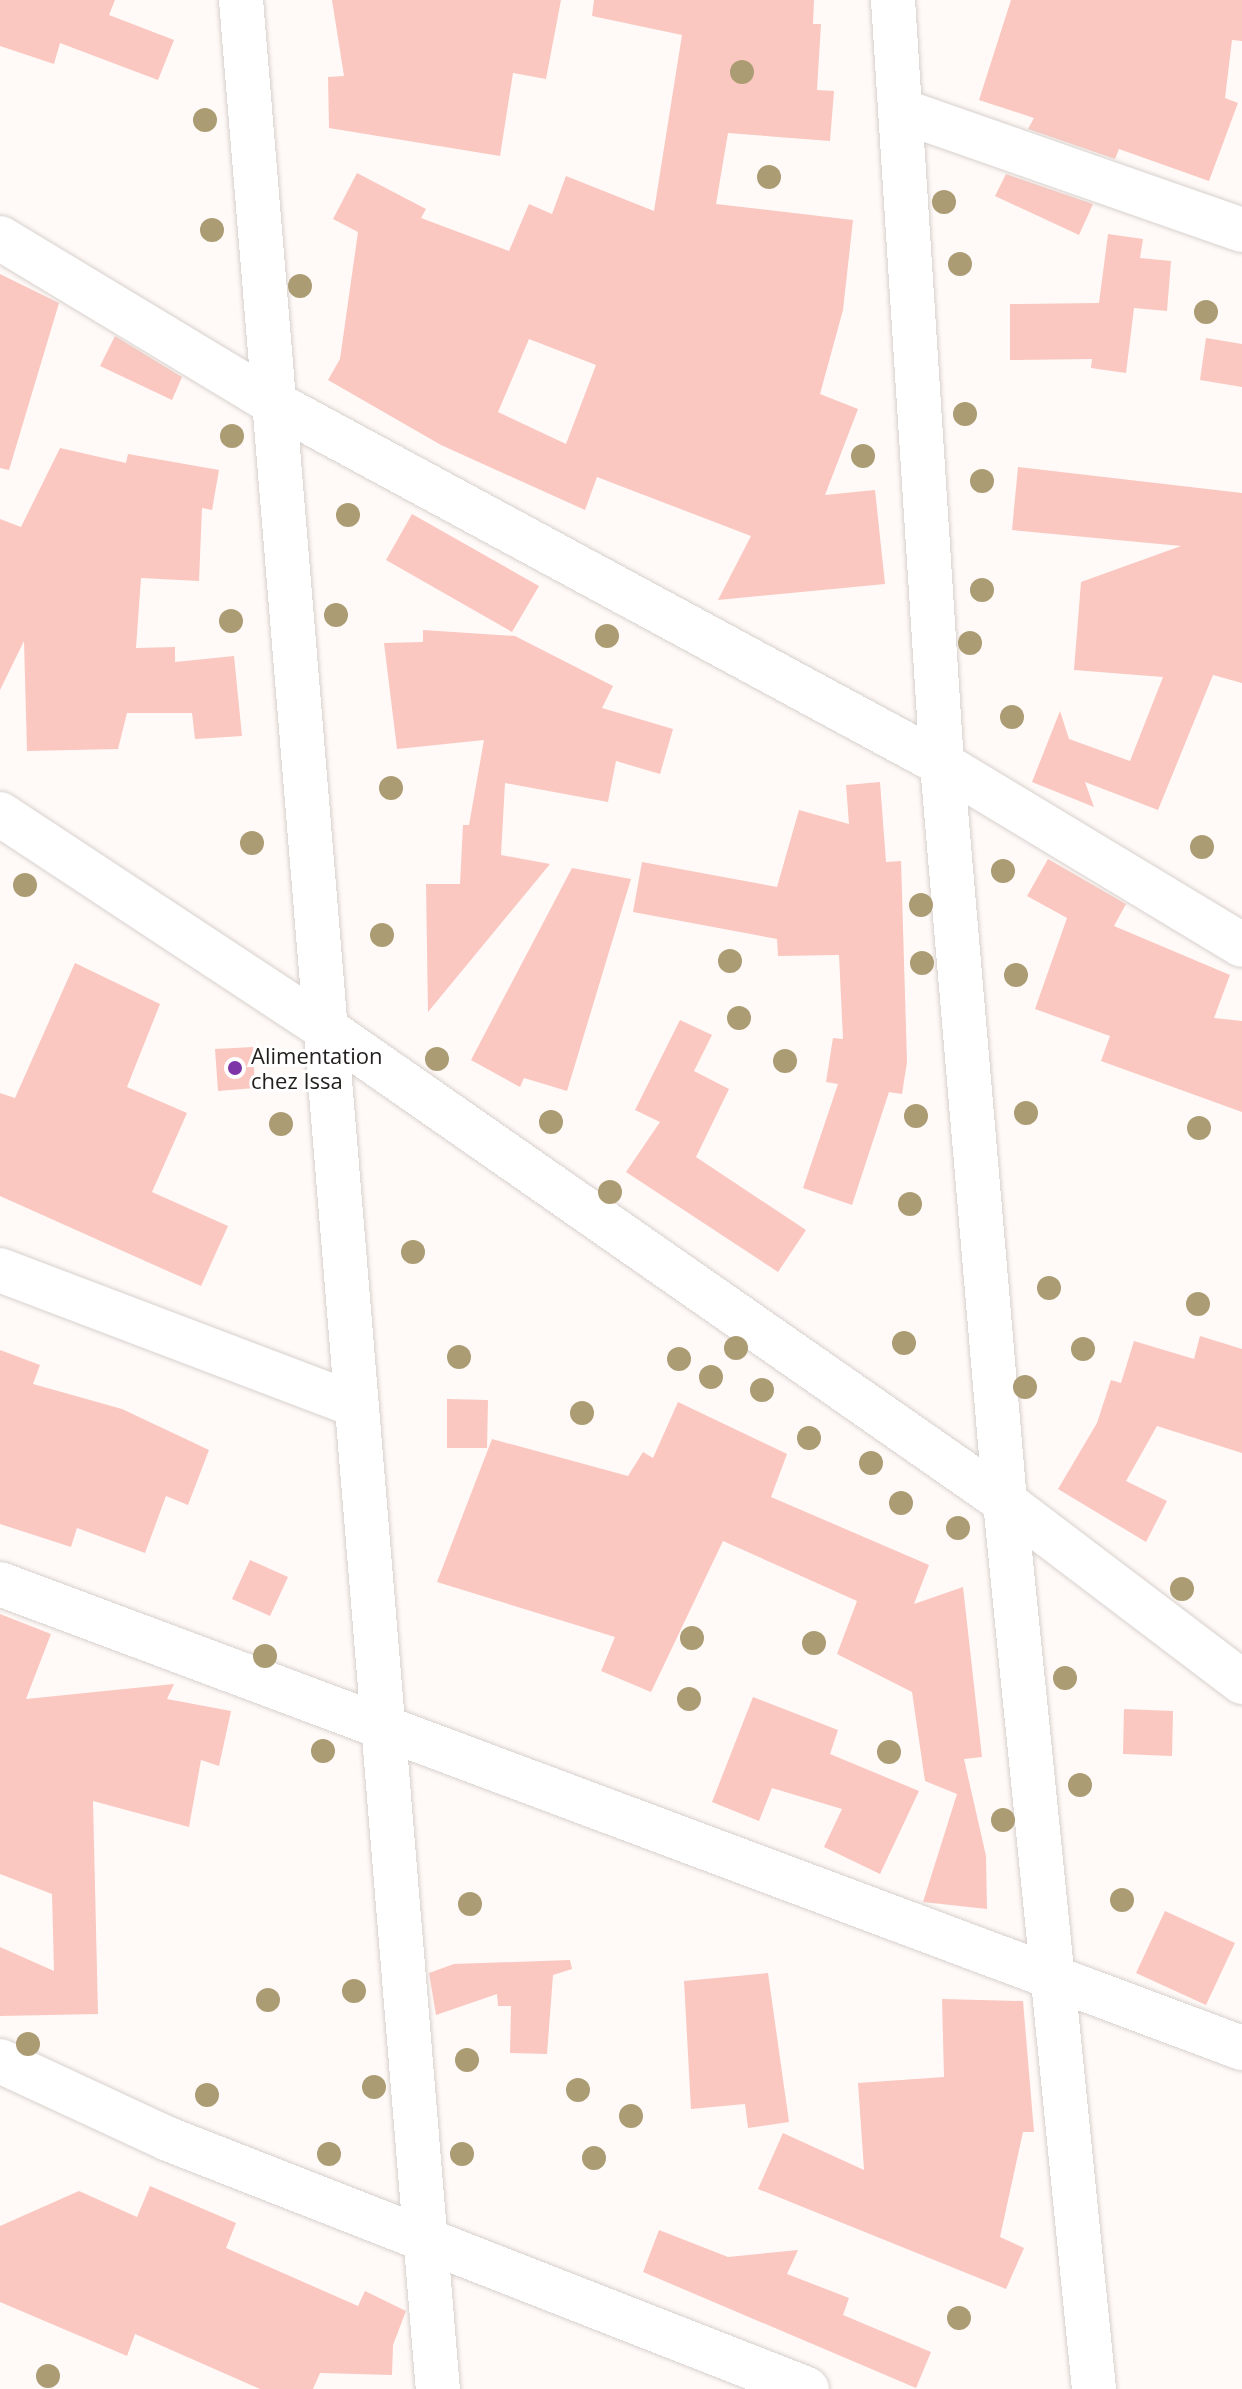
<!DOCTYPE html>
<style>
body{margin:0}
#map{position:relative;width:1242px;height:2389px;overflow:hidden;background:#fffaf8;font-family:"Open Sans",sans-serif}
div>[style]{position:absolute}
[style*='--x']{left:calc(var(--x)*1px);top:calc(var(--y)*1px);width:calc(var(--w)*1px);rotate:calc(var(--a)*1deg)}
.building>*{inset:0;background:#fac8c0}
.roads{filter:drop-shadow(0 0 2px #d8d1cd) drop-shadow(0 0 2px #d8d1cd)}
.minor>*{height:44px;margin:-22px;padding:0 22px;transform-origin:22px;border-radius:22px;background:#fff}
.trees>*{width:24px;height:24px;margin:-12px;border-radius:50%;background:#ac9c73}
.dots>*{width:22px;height:22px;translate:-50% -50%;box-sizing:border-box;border:4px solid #fff;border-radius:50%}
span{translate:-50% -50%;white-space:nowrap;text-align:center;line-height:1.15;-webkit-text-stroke:6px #fff;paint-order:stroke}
.poi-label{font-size:22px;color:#23201f}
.left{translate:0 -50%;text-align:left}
</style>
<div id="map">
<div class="building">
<i style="clip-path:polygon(0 0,115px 0,109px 15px,174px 40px,158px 80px,60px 43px,54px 64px,0 46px)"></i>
<i style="clip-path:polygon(332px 0,561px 0,546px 79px,513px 73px,500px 156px,329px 128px,328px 77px,344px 76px)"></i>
<i style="clip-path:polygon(evenodd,594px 0,814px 0,813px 24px,821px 24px,817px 90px,834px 91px,830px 141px,728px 133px,716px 204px,853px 220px,843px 310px,820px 394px,858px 409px,825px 495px,875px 490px,885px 584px,718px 600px,751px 536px,597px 477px,585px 510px,441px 445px,328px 380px,340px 359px,358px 232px,333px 219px,357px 173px,426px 209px,421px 218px,509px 251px,529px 204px,552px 214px,566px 176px,654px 211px,682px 35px,592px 16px,594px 0,529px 339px,596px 365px,566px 444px,498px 412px,529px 339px)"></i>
<i style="clip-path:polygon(1011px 0,1242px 0,1242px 41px,1232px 40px,1225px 98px,1238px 103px,1209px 181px,1119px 149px,1115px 159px,1028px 129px,1034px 118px,979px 100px)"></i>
<i style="clip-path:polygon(1006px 174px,1093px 204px,1079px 235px,995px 196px)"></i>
<i style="clip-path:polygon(1108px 234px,1143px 239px,1140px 258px,1171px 261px,1167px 311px,1134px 308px,1126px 373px,1091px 368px,1092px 359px,1010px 360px,1010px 304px,1099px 303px)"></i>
<i style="clip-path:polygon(0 274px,59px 303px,9px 470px,0 468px)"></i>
<i style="clip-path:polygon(115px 336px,182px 377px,172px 400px,100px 366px)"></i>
<i style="clip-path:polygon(1206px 338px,1242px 344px,1242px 387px,1200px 380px)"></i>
<i style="clip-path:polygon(60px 448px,126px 463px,128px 454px,219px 470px,212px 510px,202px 508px,199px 581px,141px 578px,136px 648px,175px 647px,175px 662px,234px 656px,242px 736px,195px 739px,192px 713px,127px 713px,118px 749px,27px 751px,24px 641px,0 690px,0 519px,21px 527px)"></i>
<i style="clip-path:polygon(1018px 467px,1242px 493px,1242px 683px,1213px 675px,1158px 810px,1085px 782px,1094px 807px,1032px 782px,1060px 711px,1069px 739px,1130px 761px,1163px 677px,1074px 670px,1081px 582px,1181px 546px,1012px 530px)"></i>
<i style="clip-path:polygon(412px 514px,539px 586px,512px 632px,386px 560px)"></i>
<i style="clip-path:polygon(423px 630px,515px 636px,613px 686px,602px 708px,673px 729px,660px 774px,616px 761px,608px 802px,505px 783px,501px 855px,550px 864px,428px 1012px,426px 884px,460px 884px,463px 825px,469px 825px,484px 740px,397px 749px,384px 643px,423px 642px)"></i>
<i style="clip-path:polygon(880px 782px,886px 862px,901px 861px,907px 1062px,902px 1094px,889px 1092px,852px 1205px,803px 1188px,838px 1084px,826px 1082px,833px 1038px,843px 1039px,839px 955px,778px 956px,777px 939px,633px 912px,642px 862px,777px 887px,799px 810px,849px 824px,846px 785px)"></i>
<i style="clip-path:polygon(1048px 859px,1126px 904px,1114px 926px,1230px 975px,1214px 1018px,1242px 1021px,1242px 1112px,1101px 1061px,1110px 1036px,1035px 1009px,1067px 918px,1027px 896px)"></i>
<i style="clip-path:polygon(572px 868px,631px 879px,567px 1091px,524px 1078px,520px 1087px,471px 1060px)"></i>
<i style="clip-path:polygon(75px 963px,160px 1004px,127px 1087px,187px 1113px,152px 1192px,228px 1226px,201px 1286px,0 1196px,0 1093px,15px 1098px)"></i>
<i style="clip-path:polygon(680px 1020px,712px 1035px,694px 1071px,729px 1089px,696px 1157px,806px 1230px,778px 1272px,626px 1172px,660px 1122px,635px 1110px)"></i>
<i style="clip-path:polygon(253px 1047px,255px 1088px,218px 1091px,215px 1049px)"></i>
<i style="clip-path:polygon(1200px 1336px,1242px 1349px,1242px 1453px,1157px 1426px,1126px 1481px,1167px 1501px,1146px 1542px,1058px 1489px,1097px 1423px,1111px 1380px,1121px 1383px,1134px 1341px,1194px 1359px)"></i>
<i style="clip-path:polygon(0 1350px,40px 1365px,33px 1384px,122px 1409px,209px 1450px,188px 1505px,166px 1496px,145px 1553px,77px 1528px,71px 1547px,0 1524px)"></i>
<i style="clip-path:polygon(447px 1399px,488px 1400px,487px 1448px,447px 1448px)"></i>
<i style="clip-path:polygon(678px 1402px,787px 1454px,771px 1497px,929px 1565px,914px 1604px,963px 1587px,982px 1757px,964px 1759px,986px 1856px,987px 1909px,923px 1902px,957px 1794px,925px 1781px,912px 1692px,837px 1654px,857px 1601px,723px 1541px,651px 1692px,601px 1671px,615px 1637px,437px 1582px,492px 1439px,628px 1476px,643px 1452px,653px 1458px)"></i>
<i style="clip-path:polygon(250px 1560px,288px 1577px,270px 1616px,232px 1599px)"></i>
<i style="clip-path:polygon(0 1614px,51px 1634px,26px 1699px,174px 1684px,167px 1699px,231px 1711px,219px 1766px,201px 1760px,189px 1827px,93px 1801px,98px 2014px,0 2016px,0 1947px,54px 1971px,52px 1894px,0 1874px)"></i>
<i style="clip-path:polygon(753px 1697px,838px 1730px,830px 1754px,919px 1791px,880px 1874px,824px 1847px,842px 1809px,772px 1788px,759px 1821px,712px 1802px)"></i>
<i style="clip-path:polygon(1124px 1709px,1173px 1711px,1172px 1756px,1123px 1754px)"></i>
<i style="clip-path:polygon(1165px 1911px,1235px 1943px,1206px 2005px,1136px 1973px)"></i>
<i style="clip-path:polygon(570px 1960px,572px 1969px,553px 1975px,547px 2054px,510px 2053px,511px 2006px,498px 2006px,497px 1994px,436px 2015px,429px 1973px,454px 1964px)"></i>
<i style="clip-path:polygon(768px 1973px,789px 2122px,748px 2128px,745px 2104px,691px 2109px,684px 1981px)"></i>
<i style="clip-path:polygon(942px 1999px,1023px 2001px,1034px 2132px,1023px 2132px,1000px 2237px,1024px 2248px,1006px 2289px,758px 2189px,783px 2133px,864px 2170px,858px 2083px,944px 2077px)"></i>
<i style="clip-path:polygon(150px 2186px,236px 2223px,226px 2248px,358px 2306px,365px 2291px,406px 2311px,393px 2345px,392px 2375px,320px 2373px,313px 2389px,260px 2389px,135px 2334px,127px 2356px,0 2302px,0 2226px,79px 2191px,137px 2217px)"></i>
<i style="clip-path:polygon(659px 2230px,728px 2257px,798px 2250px,787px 2274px,849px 2298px,843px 2315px,931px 2352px,916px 2388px,643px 2272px)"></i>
</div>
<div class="roads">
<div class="minor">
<i style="--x:241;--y:0;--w:2397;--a:85.29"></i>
<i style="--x:893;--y:0;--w:766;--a:86.33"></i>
<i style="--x:942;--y:764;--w:741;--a:85.12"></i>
<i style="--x:1005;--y:1502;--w:891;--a:84.27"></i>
<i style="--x:905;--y:112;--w:357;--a:19.3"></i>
<i style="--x:0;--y:238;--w:318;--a:31.1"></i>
<i style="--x:272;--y:402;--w:762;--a:28.38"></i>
<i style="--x:942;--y:764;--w:350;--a:31.1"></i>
<i style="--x:0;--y:814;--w:386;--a:33.4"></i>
<i style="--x:322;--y:1026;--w:833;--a:34.87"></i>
<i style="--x:1005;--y:1502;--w:298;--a:37.2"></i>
<i style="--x:0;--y:1270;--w:380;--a:20.8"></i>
<i style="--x:0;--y:1584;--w:1326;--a:20.49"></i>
<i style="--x:0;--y:2061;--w:185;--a:24.9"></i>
<i style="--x:168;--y:2139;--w:686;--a:21.37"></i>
</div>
</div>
<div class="trees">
<i style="left:742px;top:72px"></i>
<i style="left:205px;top:120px"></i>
<i style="left:769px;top:177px"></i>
<i style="left:944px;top:202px"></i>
<i style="left:212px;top:230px"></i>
<i style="left:960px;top:264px"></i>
<i style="left:300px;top:286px"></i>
<i style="left:1206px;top:312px"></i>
<i style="left:965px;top:414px"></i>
<i style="left:232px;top:436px"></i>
<i style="left:863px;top:456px"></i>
<i style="left:982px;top:481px"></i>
<i style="left:348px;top:515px"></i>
<i style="left:982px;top:590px"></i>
<i style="left:336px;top:615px"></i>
<i style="left:231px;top:621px"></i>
<i style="left:607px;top:636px"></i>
<i style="left:970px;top:643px"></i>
<i style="left:1012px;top:717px"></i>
<i style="left:391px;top:788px"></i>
<i style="left:252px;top:843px"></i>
<i style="left:1202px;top:847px"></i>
<i style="left:1003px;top:871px"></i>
<i style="left:25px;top:885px"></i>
<i style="left:921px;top:905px"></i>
<i style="left:382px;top:935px"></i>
<i style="left:730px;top:961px"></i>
<i style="left:922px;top:963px"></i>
<i style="left:1016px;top:975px"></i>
<i style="left:739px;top:1018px"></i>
<i style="left:437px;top:1059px"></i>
<i style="left:785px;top:1061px"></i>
<i style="left:1026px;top:1113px"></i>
<i style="left:916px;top:1116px"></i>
<i style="left:551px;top:1122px"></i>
<i style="left:281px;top:1124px"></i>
<i style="left:1199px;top:1128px"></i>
<i style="left:610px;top:1192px"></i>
<i style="left:910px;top:1204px"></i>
<i style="left:413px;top:1252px"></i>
<i style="left:1049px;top:1288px"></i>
<i style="left:1198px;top:1304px"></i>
<i style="left:904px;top:1343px"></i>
<i style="left:736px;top:1348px"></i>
<i style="left:1083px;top:1349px"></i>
<i style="left:459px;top:1357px"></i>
<i style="left:679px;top:1359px"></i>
<i style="left:711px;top:1377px"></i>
<i style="left:1025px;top:1387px"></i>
<i style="left:762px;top:1390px"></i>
<i style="left:582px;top:1413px"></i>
<i style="left:809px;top:1438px"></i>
<i style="left:871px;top:1463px"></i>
<i style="left:901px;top:1503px"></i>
<i style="left:958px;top:1528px"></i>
<i style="left:1182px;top:1589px"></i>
<i style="left:692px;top:1638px"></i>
<i style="left:814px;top:1643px"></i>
<i style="left:265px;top:1656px"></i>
<i style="left:1065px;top:1678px"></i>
<i style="left:689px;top:1699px"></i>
<i style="left:323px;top:1751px"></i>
<i style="left:889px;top:1752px"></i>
<i style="left:1080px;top:1785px"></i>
<i style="left:1003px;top:1820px"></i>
<i style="left:1122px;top:1900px"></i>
<i style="left:470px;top:1904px"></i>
<i style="left:354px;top:1991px"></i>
<i style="left:268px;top:2000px"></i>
<i style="left:28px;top:2044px"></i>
<i style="left:467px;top:2060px"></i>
<i style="left:374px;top:2087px"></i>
<i style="left:578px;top:2090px"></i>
<i style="left:207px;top:2095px"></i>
<i style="left:631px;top:2116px"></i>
<i style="left:329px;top:2154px"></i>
<i style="left:462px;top:2154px"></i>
<i style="left:594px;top:2158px"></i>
<i style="left:959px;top:2318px"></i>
<i style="left:48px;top:2376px"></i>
</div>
<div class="dots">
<i style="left:235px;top:1068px;background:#7c34a6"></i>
</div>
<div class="poi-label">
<span class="left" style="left:251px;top:1068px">Alimentation<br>chez Issa</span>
</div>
</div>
